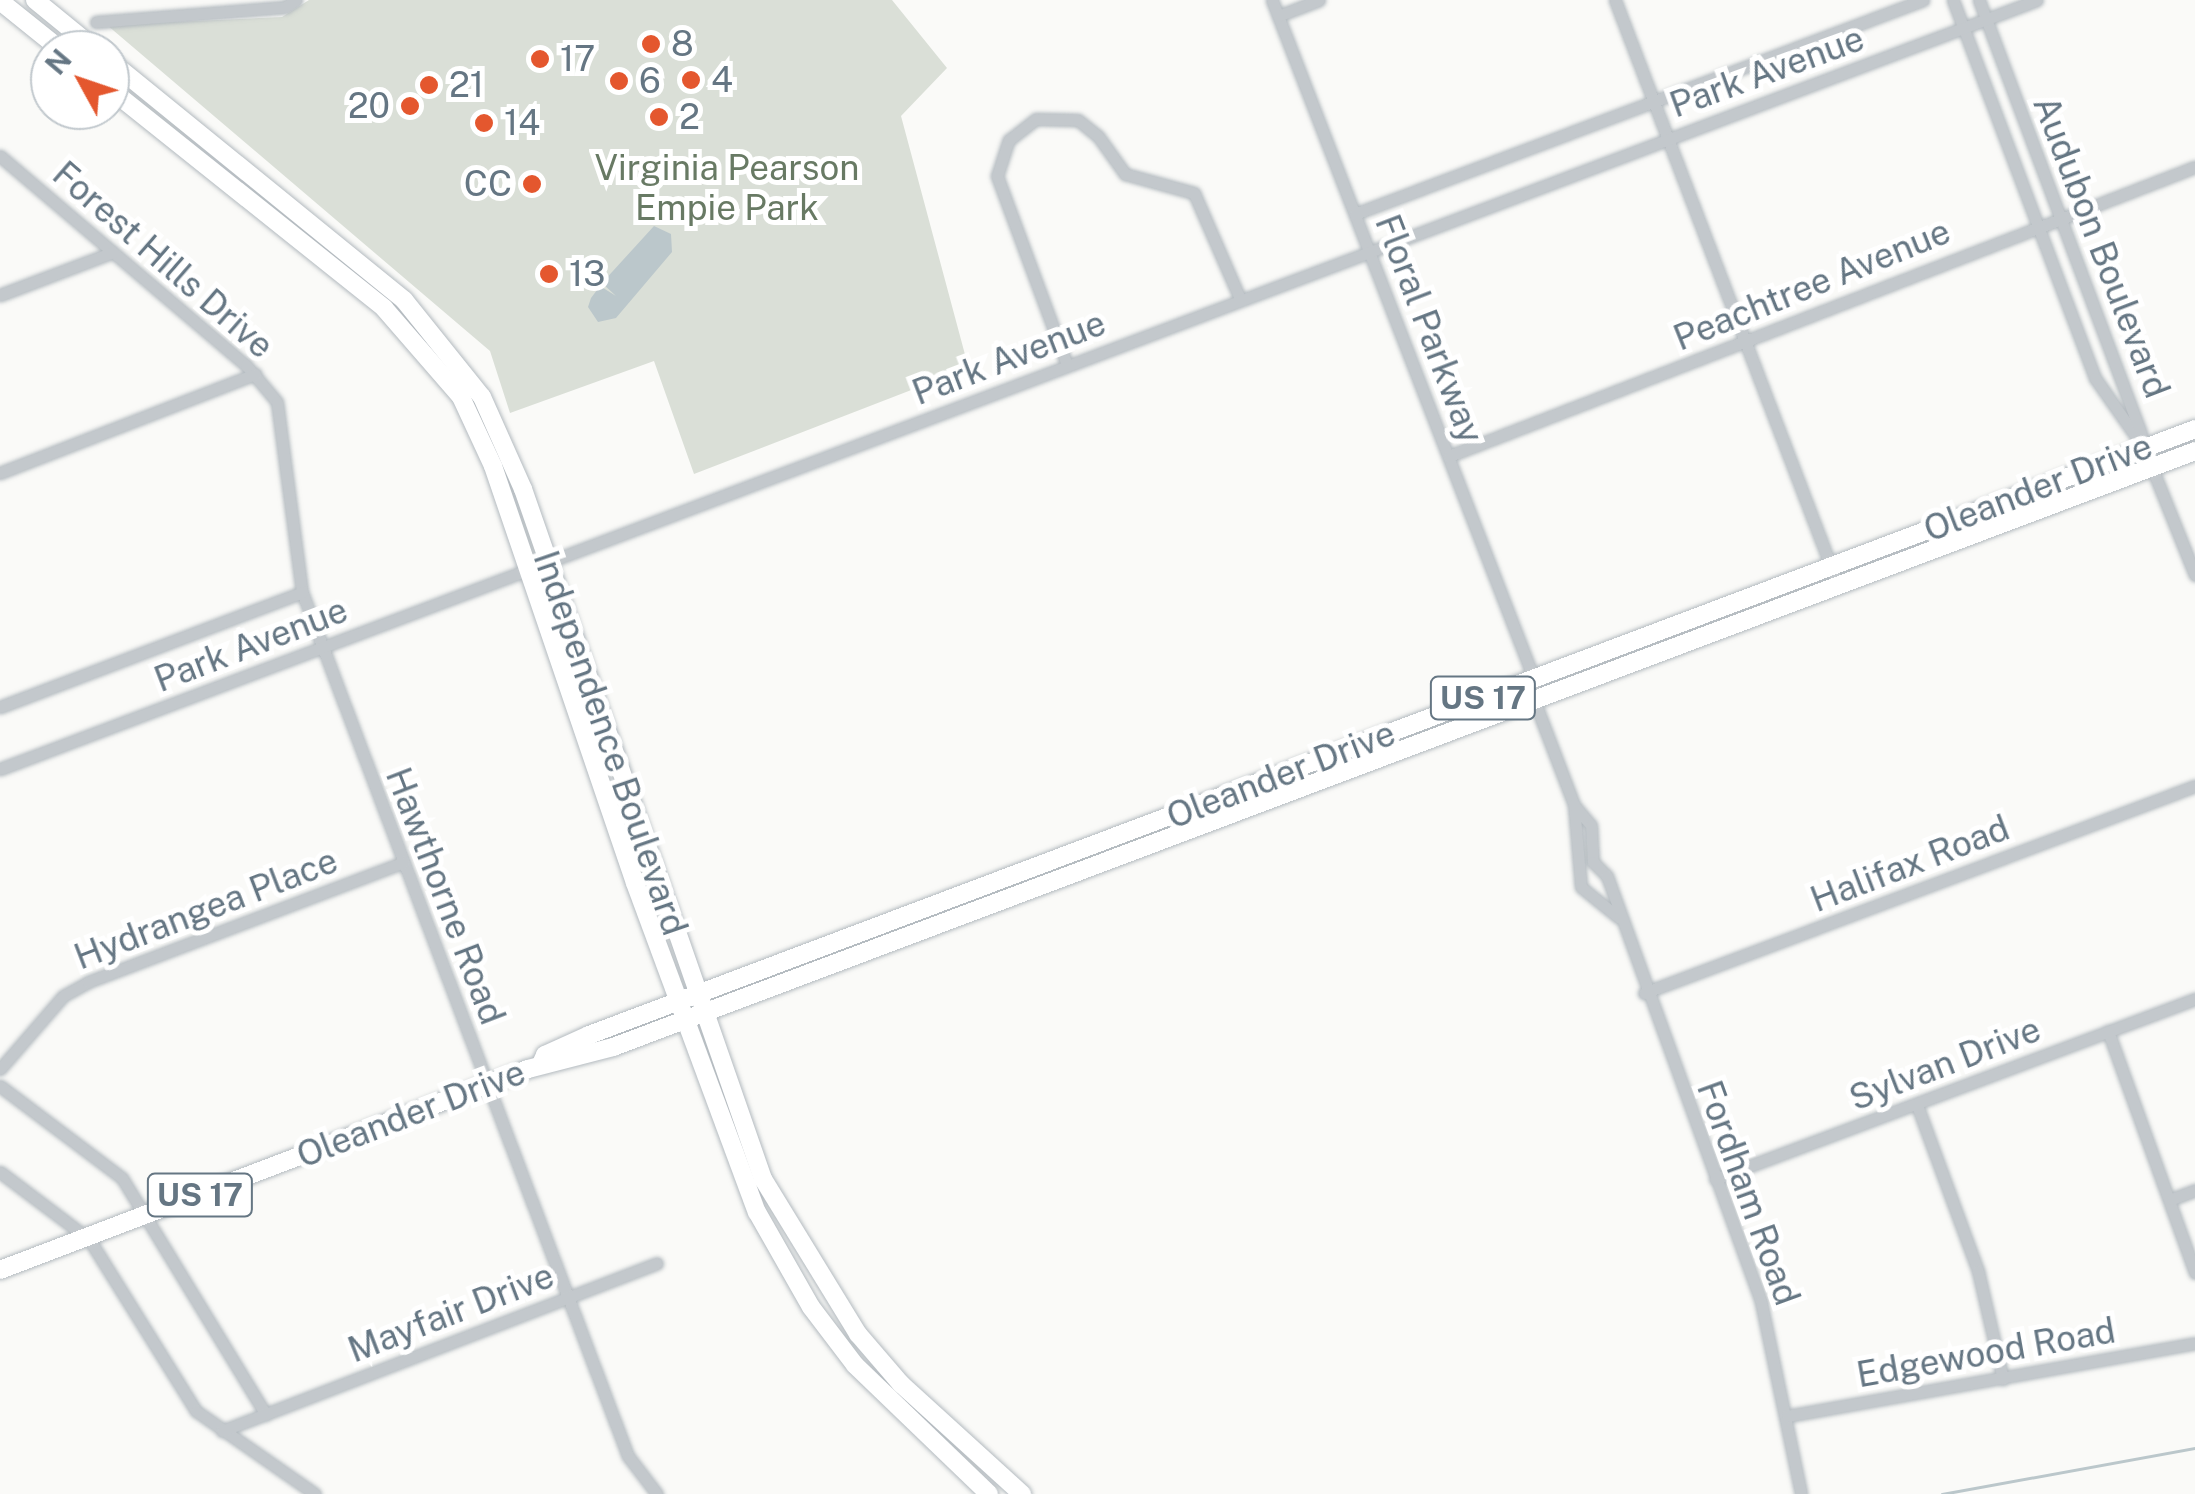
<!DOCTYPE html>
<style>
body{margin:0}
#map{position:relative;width:2195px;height:1494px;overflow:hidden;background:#fafaf8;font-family:"Public Sans",sans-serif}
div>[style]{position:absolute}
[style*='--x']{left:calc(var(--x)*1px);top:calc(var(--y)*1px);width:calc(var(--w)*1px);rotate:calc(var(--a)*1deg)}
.green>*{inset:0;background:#dadfd7}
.water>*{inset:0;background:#bbc7cb}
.stream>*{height:2.5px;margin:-1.25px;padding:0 1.25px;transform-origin:1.25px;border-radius:1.25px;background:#bbc7cb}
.roads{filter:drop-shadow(0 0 2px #b3babf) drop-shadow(0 0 2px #b3babf)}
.street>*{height:11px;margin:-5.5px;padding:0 5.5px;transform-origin:5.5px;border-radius:5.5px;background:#c3c8cc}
.secondary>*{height:18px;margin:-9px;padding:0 9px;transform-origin:9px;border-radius:9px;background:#fff}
.primary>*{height:18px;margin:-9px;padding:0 9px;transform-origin:9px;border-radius:9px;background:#fff}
.dots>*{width:28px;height:28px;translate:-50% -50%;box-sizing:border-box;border:5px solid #fff;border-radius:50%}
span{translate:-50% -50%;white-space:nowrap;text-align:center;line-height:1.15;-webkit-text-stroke:10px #fff;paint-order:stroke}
.shield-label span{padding:2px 8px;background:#fff;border:2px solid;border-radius:8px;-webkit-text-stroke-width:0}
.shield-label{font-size:32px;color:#657683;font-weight:700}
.poi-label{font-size:35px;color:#657683}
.left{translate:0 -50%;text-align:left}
.right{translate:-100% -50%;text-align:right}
.street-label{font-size:35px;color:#657683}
.park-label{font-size:35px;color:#687a64}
.north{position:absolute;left:30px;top:30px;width:100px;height:100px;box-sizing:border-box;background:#fff;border:2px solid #c1c8cd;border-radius:50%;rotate:310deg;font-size:28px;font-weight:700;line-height:40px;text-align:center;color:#657683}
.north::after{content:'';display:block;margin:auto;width:35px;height:45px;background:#e4572e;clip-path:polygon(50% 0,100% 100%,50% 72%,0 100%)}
</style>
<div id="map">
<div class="green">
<i style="clip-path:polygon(309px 0,892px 0,947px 68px,901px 116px,967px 362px,963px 370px,694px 474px,654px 361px,510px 413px,490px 351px,107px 25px,282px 17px)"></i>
</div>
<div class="water">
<i style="clip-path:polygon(654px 226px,671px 234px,672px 252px,616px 318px,598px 322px,588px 307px,591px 298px,600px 286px,616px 296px,602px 283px)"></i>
</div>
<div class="stream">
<i style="--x:1942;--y:1494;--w:257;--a:-10.3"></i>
</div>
<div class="roads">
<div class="street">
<i style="--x:1272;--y:0;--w:728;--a:68.9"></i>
<i style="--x:1534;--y:679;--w:21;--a:90"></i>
<i style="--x:1534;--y:700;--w:112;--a:69.1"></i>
<i style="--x:1574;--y:805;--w:82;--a:85.1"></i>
<i style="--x:1581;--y:887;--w:48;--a:39"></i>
<i style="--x:1615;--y:0;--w:626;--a:69.13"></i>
<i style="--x:1953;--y:0;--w:404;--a:69.4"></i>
<i style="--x:2095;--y:378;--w:85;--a:55"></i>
<i style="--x:2144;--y:448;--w:137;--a:68.1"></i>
<i style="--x:1979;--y:0;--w:463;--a:69.5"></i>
<i style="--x:1278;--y:16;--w:44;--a:-21.3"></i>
<i style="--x:96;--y:22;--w:190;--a:-4.5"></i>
<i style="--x:285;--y:7;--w:13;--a:-32"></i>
<i style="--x:0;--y:156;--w:323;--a:40.4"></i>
<i style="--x:246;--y:365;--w:48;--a:50"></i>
<i style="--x:277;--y:402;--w:192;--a:82.5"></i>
<i style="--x:302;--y:592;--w:923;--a:69.33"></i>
<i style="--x:628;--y:1456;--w:48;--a:52.7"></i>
<i style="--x:1355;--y:214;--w:607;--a:-20.64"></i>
<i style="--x:0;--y:295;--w:121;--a:-20.8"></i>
<i style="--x:1067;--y:365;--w:202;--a:-110.3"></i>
<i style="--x:997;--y:176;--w:38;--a:-72"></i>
<i style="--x:1009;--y:140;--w:34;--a:-38"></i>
<i style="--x:1036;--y:119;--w:42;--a:1.4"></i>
<i style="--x:1078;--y:120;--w:26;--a:39"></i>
<i style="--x:1098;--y:136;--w:47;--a:54.6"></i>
<i style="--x:1125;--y:174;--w:72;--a:15.4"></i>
<i style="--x:1194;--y:193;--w:116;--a:66.5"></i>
<i style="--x:1449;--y:456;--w:800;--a:-21.18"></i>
<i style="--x:0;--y:473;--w:274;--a:-21.2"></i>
<i style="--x:0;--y:707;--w:323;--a:-20.8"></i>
<i style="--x:0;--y:769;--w:2177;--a:-20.68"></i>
<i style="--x:1574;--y:805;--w:26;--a:50"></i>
<i style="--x:1591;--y:825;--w:37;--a:87"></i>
<i style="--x:1593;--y:862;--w:20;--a:45"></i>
<i style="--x:1607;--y:876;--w:453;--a:70.1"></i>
<i style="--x:1761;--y:1302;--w:196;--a:78.2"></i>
<i style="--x:1644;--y:993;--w:589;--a:-20.59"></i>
<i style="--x:2108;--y:1031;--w:257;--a:70.2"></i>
<i style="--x:0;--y:1069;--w:96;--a:-49.2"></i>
<i style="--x:63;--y:996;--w:29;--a:-29"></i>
<i style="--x:88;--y:982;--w:338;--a:-20.8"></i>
<i style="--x:0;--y:1086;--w:153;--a:37"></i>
<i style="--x:122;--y:1178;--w:277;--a:58.7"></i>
<i style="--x:1917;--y:1105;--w:177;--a:69.8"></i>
<i style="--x:1978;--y:1271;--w:111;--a:77"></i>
<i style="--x:0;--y:1172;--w:111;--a:37"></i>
<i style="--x:89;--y:1239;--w:203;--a:58.1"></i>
<i style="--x:196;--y:1411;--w:145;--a:34.9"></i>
<i style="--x:1715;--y:1179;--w:513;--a:-20.56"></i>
<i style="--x:2172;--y:1199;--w:25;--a:-21"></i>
<i style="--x:1787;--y:1416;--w:414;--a:-10.1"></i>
<i style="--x:222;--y:1431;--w:466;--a:-21.1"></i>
</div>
<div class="secondary">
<i style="--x:35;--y:0;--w:79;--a:39.3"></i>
<i style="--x:0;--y:1;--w:78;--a:38.8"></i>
<i style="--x:110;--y:61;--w:379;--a:39.1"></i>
<i style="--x:404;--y:300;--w:124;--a:51.2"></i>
<i style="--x:482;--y:397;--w:101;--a:66"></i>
<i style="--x:523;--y:489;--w:731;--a:70.82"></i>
<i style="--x:763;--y:1179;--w:182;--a:58.5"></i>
<i style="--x:858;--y:1334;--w:66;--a:49.3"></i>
<i style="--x:901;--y:1384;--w:164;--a:42.3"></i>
<i style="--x:110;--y:89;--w:351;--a:38.6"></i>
<i style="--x:384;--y:308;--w:118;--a:49.1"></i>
<i style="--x:461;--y:397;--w:76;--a:65.1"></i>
<i style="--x:493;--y:466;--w:441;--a:71.2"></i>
<i style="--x:635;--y:883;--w:351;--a:69.7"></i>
<i style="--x:757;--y:1212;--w:109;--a:60.4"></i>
<i style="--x:811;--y:1307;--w:73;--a:52.8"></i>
<i style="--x:855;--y:1365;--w:186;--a:43.9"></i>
</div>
<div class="primary">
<i style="--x:541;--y:1064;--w:10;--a:-66"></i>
<i style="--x:545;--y:1055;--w:48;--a:-24.4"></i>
<i style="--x:589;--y:1035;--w:1717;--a:-20.67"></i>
<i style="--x:0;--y:1270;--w:565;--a:-20.84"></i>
<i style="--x:528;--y:1069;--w:88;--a:-14.5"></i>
<i style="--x:613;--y:1047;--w:1691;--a:-20.64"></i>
</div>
</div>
<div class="dots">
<i style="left:651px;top:44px;background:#e4572e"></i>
<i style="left:540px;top:59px;background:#e4572e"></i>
<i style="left:691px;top:80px;background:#e4572e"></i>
<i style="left:619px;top:81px;background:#e4572e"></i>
<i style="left:429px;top:85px;background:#e4572e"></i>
<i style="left:410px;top:106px;background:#e4572e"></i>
<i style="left:659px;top:117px;background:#e4572e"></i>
<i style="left:484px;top:123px;background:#e4572e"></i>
<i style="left:532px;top:184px;background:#e4572e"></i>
<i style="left:549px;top:274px;background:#e4572e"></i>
</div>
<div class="shield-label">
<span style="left:1483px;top:698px">US 17</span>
<span style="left:200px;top:1195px">US 17</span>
</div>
<div class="poi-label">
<span class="left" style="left:671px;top:44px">8</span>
<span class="left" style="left:560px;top:59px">17</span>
<span class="left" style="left:711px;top:80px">4</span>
<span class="left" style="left:639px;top:81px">6</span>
<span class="left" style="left:449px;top:85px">21</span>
<span class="right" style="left:390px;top:106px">20</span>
<span class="left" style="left:679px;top:117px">2</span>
<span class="left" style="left:504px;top:123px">14</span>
<span class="right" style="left:512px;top:184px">CC</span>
<span class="left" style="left:569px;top:274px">13</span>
</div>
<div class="street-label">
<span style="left:1767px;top:72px;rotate:-20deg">Park Avenue</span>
<span style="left:2101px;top:247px;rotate:69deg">Audubon Boulevard</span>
<span style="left:163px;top:260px;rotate:41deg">Forest Hills Drive</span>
<span style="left:1812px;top:285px;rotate:-22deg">Peachtree Avenue</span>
<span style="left:1429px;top:329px;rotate:69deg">Floral Parkway</span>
<span style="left:1009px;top:358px;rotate:-21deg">Park Avenue</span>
<span style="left:2038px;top:488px;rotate:-21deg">Oleander Drive</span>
<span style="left:251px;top:645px;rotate:-21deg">Park Avenue</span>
<span style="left:610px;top:743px;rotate:71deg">Independence Boulevard</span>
<span style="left:1281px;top:775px;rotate:-21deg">Oleander Drive</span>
<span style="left:1910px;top:864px;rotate:-21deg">Halifax Road</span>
<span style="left:445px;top:896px;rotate:69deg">Hawthorne Road</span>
<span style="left:206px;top:909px;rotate:-21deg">Hydrangea Place</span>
<span style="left:1945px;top:1064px;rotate:-21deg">Sylvan Drive</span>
<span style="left:411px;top:1114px;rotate:-21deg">Oleander Drive</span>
<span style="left:1748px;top:1193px;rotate:70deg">Fordham Road</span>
<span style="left:451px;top:1313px;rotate:-21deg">Mayfair Drive</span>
<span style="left:1986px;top:1353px;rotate:-10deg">Edgewood Road</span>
</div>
<div class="park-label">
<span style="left:727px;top:188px">Virginia Pearson<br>Empie Park</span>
</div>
<div class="north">N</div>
</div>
